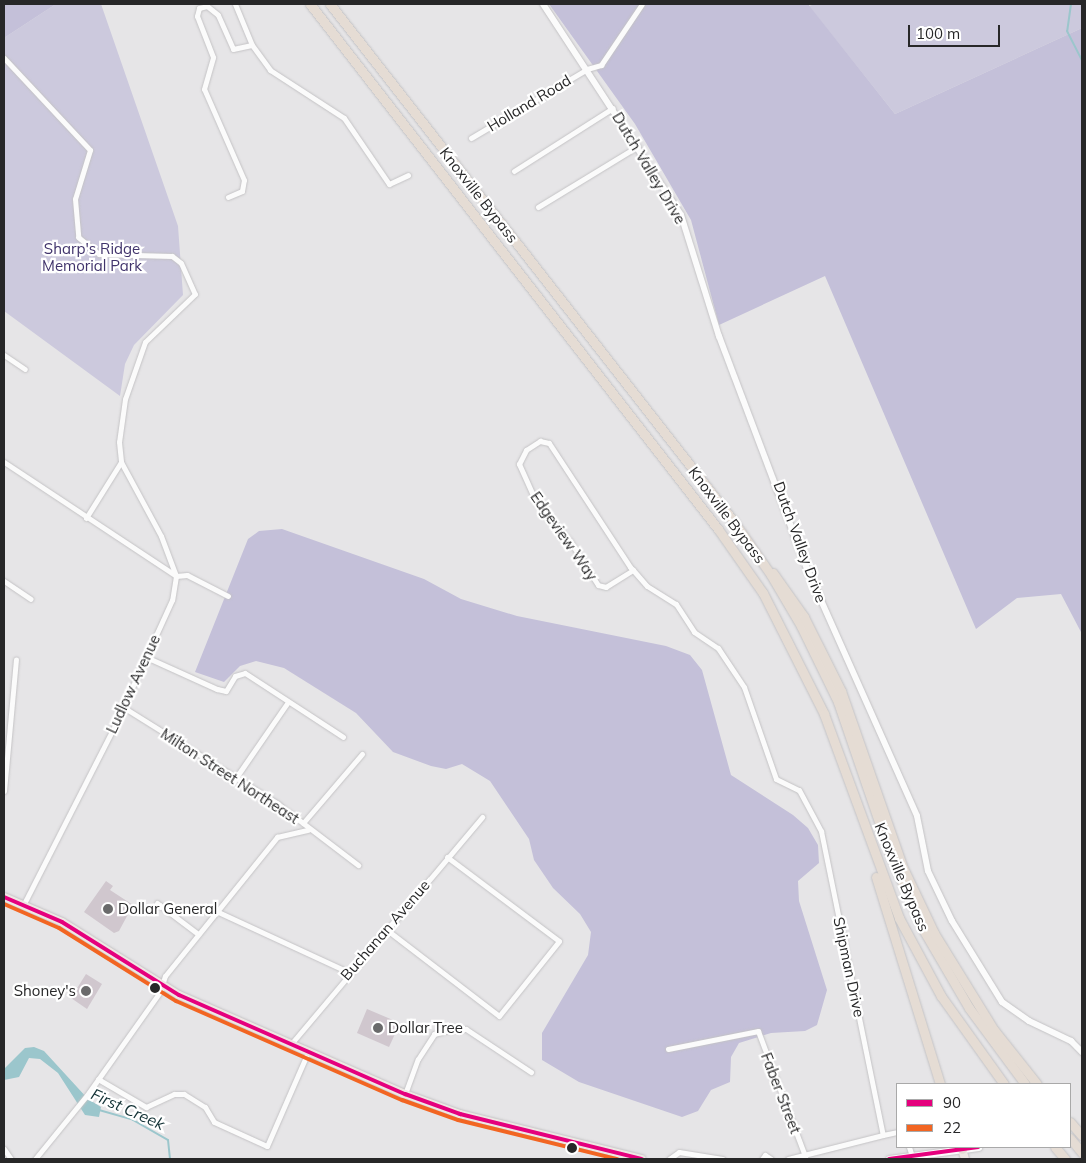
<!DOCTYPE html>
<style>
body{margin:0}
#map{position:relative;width:1086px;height:1163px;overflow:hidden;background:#e6e5e7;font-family:Mulish,sans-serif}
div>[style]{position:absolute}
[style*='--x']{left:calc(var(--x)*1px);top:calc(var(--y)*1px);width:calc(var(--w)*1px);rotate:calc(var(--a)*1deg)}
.green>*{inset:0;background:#ccc9dd}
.forest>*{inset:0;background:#c4c0d9}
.water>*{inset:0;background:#9bc6cc}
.stream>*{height:2px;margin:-1px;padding:0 1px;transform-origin:1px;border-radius:1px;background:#9bc6cc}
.building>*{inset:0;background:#d0c7ce}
.roads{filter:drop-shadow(0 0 1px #c4c3c5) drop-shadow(0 0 1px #c4c3c5)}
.minor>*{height:5px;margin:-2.5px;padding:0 2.5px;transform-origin:2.5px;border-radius:2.5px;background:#fbfbfb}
.tertiary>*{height:6px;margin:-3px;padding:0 3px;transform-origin:3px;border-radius:3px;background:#fbfbfb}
.secondary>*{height:7px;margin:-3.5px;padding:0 3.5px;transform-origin:3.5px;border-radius:3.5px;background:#fbfbfb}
.primary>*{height:8px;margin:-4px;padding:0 4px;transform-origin:4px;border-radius:4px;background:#eee8e4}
.motorway>*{height:9px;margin:-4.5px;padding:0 4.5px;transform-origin:4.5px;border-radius:4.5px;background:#e5dcd4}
.bridges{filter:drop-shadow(0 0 1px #c3c2c3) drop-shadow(0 0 1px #c3c2c3)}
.motorway-bridge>*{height:9px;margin:-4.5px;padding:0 4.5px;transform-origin:4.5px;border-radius:4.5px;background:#e5dcd4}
.bus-1>*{height:4px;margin:-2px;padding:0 2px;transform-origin:2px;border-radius:2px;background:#e5007d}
.bus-2>*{height:4px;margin:-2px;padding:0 2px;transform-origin:2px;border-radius:2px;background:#f26522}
.dots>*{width:14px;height:14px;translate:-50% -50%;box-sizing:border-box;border:2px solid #fff;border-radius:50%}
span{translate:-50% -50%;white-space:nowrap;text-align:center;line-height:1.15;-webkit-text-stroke:4.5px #fff;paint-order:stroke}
.street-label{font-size:15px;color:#272728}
.park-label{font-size:15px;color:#40336b}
.poi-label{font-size:15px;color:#272728}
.left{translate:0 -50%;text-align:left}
.right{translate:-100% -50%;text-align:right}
.water-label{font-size:16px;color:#123135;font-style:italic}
.frame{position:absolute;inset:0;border:5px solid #272728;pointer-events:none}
.legend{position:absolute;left:896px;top:1083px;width:175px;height:65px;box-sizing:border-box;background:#fff;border:1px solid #a9a9a9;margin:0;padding:6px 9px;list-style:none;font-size:15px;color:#272728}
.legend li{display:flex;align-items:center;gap:10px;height:25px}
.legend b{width:25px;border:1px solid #a9a9a9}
.scale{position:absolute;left:908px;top:25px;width:92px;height:22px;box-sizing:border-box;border:2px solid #272728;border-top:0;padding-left:6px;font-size:15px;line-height:18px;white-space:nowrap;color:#272728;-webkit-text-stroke:4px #fff;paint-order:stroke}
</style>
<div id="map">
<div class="green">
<i style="clip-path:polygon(56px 4px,101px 4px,178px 226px,183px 295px,134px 345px,125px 364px,120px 396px,4px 311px,4px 38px)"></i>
<i style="clip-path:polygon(815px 4px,1082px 4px,1082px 28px,895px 114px,809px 6px)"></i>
</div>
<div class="forest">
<i style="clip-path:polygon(4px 4px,56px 4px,4px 38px)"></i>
<i style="clip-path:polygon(549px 4px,808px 4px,895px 114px,1082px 28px,1082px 634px,1061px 594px,1017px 598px,976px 629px,825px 276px,719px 325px,691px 220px,635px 124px)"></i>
<i style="clip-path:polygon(282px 529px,424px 579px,461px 599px,517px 616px,666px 646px,690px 655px,702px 670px,731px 775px,793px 815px,808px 828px,818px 845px,819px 863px,798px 881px,799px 901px,827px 990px,817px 1025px,805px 1031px,771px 1033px,739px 1043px,731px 1057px,730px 1082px,711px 1090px,698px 1111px,682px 1117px,579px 1082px,542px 1060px,542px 1033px,588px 955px,591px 932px,580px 914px,553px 888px,534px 860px,529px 839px,490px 781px,462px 764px,446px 769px,431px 766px,393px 752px,356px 713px,284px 668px,256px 661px,240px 666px,224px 682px,195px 672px,248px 539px,259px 531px)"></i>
</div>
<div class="water">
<i style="clip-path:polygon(34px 1047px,44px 1051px,88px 1099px,101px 1107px,99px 1117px,85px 1115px,58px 1073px,40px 1059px,29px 1058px,19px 1077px,4px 1080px,4px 1069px,25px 1048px)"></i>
</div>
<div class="stream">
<i style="--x:1071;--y:4;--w:27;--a:98"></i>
<i style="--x:1067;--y:31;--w:33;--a:63"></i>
<i style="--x:99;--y:1110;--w:35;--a:16"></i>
<i style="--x:133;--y:1120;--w:40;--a:29.7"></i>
<i style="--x:168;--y:1140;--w:19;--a:84"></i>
</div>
<div class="building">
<i style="clip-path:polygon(106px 881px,113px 886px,110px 890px,133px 905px,119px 931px,114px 933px,84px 912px)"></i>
<i style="clip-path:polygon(86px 974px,102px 984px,87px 1009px,71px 998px)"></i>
<i style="clip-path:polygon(367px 1009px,400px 1023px,389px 1047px,357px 1033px)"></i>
</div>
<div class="roads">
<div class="minor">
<i style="--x:235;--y:4;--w:44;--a:67.5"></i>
<i style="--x:252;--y:45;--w:31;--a:54"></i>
<i style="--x:270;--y:70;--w:88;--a:33"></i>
<i style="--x:344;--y:118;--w:80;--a:55.7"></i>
<i style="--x:389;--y:184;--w:21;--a:-25"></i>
<i style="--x:4;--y:58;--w:126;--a:46.9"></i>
<i style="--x:90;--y:150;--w:51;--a:107"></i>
<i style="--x:75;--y:199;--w:38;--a:85"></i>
<i style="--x:78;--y:237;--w:27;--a:39"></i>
<i style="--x:99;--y:254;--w:73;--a:1.6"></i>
<i style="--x:172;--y:256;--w:11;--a:38"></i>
<i style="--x:181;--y:263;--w:34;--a:66"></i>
<i style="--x:195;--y:294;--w:69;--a:136.2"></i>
<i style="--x:145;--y:342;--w:60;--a:109.3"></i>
<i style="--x:125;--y:399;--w:43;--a:97.9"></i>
<i style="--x:119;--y:442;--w:20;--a:84"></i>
<i style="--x:121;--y:462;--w:84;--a:61.6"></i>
<i style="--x:161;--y:536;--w:43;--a:69.4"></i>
<i style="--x:176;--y:576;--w:24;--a:99"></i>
<i style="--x:172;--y:600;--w:137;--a:114.5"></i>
<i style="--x:115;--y:725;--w:199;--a:117"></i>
<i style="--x:471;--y:138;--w:135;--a:-30.7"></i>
<i style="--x:587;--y:69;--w:15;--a:-16"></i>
<i style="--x:601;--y:65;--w:73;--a:-56.1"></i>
<i style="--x:514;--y:171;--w:117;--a:-32.5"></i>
<i style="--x:228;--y:197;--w:15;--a:-23"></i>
<i style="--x:242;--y:191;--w:11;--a:-80"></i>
<i style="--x:244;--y:180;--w:99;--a:-113.7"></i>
<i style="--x:204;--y:89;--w:33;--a:-74"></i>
<i style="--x:213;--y:57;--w:44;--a:-111.3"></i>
<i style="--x:197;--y:16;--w:8;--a:-76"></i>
<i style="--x:199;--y:8;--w:8;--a:-14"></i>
<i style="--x:207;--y:6;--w:14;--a:39"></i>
<i style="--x:218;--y:15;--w:37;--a:66"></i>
<i style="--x:233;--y:49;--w:19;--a:-12"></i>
<i style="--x:538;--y:207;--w:117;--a:-31.4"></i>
<i style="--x:4;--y:355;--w:25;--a:34"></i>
<i style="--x:4;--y:462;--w:206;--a:33.5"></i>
<i style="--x:176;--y:576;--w:11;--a:-5"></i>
<i style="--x:187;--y:575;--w:46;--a:27.1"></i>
<i style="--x:86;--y:518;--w:66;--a:-58"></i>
<i style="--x:633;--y:570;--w:32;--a:148"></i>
<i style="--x:606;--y:587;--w:8;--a:-166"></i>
<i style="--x:598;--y:585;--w:52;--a:-122.5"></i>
<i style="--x:570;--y:541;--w:50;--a:-131.7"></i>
<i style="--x:537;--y:504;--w:44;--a:-114.2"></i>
<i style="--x:519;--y:464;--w:16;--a:-63"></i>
<i style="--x:526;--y:450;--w:17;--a:-33"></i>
<i style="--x:540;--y:441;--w:9;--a:13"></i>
<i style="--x:549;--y:443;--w:148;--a:56.8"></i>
<i style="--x:630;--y:567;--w:4;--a:45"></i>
<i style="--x:633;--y:570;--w:21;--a:49"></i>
<i style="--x:647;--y:586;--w:34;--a:32"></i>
<i style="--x:676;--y:604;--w:33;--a:57"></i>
<i style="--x:694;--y:632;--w:29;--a:34"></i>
<i style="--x:718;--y:648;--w:47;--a:56.3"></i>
<i style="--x:744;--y:687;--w:97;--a:70.8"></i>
<i style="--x:776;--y:779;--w:25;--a:26"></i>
<i style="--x:799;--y:790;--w:47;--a:61.8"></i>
<i style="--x:821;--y:831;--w:310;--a:78.5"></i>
<i style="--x:883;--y:1135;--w:14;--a:-12"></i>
<i style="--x:4;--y:581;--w:32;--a:34"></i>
<i style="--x:146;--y:657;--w:78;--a:24.3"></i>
<i style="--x:217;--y:689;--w:9;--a:13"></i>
<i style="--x:226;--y:691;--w:17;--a:-59"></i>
<i style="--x:235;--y:676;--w:10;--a:-17"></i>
<i style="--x:245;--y:673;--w:117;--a:33.1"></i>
<i style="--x:123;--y:707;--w:183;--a:32"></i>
<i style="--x:278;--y:804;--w:101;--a:37.3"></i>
<i style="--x:235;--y:779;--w:93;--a:-55.5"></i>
<i style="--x:4;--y:791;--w:132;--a:-84.8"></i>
<i style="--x:303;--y:823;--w:91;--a:-49.5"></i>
<i style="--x:157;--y:903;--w:51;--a:37.1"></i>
<i style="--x:216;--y:911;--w:145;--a:24.8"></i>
<i style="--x:387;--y:930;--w:141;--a:37.5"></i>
<i style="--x:499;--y:1016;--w:96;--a:-51.3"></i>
<i style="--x:559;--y:941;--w:140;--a:-143.1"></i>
<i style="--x:291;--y:1044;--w:297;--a:-49.9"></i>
<i style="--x:668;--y:1049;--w:92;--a:-11.3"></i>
<i style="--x:758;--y:1031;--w:134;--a:69.4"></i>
<i style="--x:98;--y:1079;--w:56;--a:30.3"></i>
<i style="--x:146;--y:1107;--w:31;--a:-25"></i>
<i style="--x:174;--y:1094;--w:10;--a:0"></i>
<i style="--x:184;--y:1094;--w:25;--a:32"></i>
<i style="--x:205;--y:1107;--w:17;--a:59"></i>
<i style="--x:214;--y:1122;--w:58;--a:24.4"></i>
<i style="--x:267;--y:1146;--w:103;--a:-66.4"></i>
<i style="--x:405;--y:1094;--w:37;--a:-70"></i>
<i style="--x:418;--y:1059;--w:30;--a:-57"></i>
<i style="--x:434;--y:1034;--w:20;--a:-15"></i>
<i style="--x:453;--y:1029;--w:13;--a:0"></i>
<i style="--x:466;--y:1029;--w:78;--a:33.5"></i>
<i style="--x:909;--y:1147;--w:9;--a:72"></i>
<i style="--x:4;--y:1149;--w:12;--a:55"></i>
<i style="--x:35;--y:1159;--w:82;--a:-50.9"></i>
<i style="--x:87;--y:1095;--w:126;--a:-54.7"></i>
<i style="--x:160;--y:992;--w:17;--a:-73"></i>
<i style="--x:165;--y:976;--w:179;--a:-51.1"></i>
<i style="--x:277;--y:837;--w:32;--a:-13"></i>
<i style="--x:669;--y:1159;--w:12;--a:-35"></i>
<i style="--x:679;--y:1152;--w:44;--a:9.2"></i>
<i style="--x:762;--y:1159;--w:5;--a:-53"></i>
<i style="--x:765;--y:1155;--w:7;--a:34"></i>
<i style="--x:788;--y:1159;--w:98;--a:-14.2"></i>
</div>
<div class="tertiary">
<i style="--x:543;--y:4;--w:252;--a:56.8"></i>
<i style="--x:681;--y:215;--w:127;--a:72.6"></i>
<i style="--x:719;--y:336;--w:251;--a:69.3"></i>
<i style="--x:808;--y:571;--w:268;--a:66"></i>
<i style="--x:917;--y:816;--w:56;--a:78.7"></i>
<i style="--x:928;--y:871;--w:55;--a:64.4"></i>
<i style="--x:952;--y:921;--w:95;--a:58.3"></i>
<i style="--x:1002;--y:1002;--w:33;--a:35"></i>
<i style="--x:1029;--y:1021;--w:47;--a:25.5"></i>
<i style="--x:1071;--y:1041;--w:16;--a:45"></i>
</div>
<div class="secondary">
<i style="--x:889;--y:1159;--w:90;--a:-7.7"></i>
</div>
<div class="primary">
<i style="--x:4;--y:897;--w:63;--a:23.3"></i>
<i style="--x:62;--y:922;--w:138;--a:32"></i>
<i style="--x:179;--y:995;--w:247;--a:23.7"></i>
<i style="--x:405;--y:1094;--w:59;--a:20"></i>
<i style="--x:460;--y:1114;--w:187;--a:13.9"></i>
<i style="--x:962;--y:1149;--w:10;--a:73"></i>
</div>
<div class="motorway">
<i style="--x:310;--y:4;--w:665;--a:52.15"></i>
<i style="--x:718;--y:529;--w:78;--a:54.9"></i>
<i style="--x:763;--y:593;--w:136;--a:63.2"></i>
<i style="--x:824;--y:714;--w:217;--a:69.8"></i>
<i style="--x:899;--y:918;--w:89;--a:61.7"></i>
<i style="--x:941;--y:996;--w:108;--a:54.4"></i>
<i style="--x:330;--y:4;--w:653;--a:52.03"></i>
<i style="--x:732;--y:519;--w:68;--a:55.1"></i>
<i style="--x:771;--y:575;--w:59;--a:59.5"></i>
<i style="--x:801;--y:626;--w:85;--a:64"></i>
<i style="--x:838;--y:702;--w:164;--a:71.1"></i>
<i style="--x:891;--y:857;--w:81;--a:66"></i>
<i style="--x:924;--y:931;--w:89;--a:59.7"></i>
<i style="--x:969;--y:1008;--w:94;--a:53.6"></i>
<i style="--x:773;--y:573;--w:54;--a:54.8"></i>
<i style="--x:804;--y:617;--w:83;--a:63.4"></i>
<i style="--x:841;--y:691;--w:188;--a:70.7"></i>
<i style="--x:903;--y:868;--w:72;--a:64.5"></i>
<i style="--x:934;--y:933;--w:114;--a:58.3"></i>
<i style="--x:994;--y:1030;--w:69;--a:51.5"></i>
<i style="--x:876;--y:877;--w:217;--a:72.8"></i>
<i style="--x:1070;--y:1138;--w:19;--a:51"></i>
<i style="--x:961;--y:1147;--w:2;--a:63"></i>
<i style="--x:1055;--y:1147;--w:16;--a:50"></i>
</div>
</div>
<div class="bridges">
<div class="motorway-bridge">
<i style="--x:1070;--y:1122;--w:18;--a:49"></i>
</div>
</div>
<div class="bus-1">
<i style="--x:4;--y:897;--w:63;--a:23.3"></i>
<i style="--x:62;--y:922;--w:138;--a:32"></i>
<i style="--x:179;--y:995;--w:247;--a:23.7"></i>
<i style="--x:405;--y:1094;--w:59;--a:20"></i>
<i style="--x:460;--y:1114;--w:187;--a:13.9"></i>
<i style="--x:889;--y:1159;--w:90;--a:-7.7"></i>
</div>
<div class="bus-2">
<i style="--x:4;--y:904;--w:60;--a:23.6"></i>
<i style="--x:59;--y:928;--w:138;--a:32"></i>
<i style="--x:176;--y:1001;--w:247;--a:23.7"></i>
<i style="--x:402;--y:1100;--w:59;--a:19.7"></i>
<i style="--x:458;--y:1120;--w:164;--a:13.8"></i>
</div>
<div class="dots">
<i style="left:108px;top:909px;background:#6a6a6b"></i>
<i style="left:155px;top:988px;background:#272728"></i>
<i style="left:86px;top:991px;background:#6a6a6b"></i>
<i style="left:378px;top:1028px;background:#6a6a6b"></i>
<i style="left:572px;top:1148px;background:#272728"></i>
</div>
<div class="street-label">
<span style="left:529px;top:103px;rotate:-31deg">Holland Road</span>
<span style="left:649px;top:168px;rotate:59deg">Dutch Valley Drive</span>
<span style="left:479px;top:195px;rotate:52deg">Knoxville Bypass</span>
<span style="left:727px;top:515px;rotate:53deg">Knoxville Bypass</span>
<span style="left:564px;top:536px;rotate:55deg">Edgeview Way</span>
<span style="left:800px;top:542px;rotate:70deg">Dutch Valley Drive</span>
<span style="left:133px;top:684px;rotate:-65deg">Ludlow Avenue</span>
<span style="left:230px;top:776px;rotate:33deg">Milton Street Northeast</span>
<span style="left:902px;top:877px;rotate:67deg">Knoxville Bypass</span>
<span style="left:385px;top:930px;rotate:-49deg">Buchanan Avenue</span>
<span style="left:849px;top:967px;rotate:78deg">Shipman Drive</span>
<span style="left:781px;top:1093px;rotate:69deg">Faber Street</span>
</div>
<div class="park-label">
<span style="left:92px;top:257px">Sharp's Ridge<br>Memorial Park</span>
</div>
<div class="poi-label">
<span class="left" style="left:118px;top:909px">Dollar General</span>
<span class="right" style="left:76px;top:991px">Shoney's</span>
<span class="left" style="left:388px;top:1028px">Dollar Tree</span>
</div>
<div class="water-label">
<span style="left:128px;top:1109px;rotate:24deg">First Creek</span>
</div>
<div class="frame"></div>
<ul class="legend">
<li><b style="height:6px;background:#e5007d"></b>90</li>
<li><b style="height:6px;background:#f26522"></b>22</li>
</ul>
<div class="scale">100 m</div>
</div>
